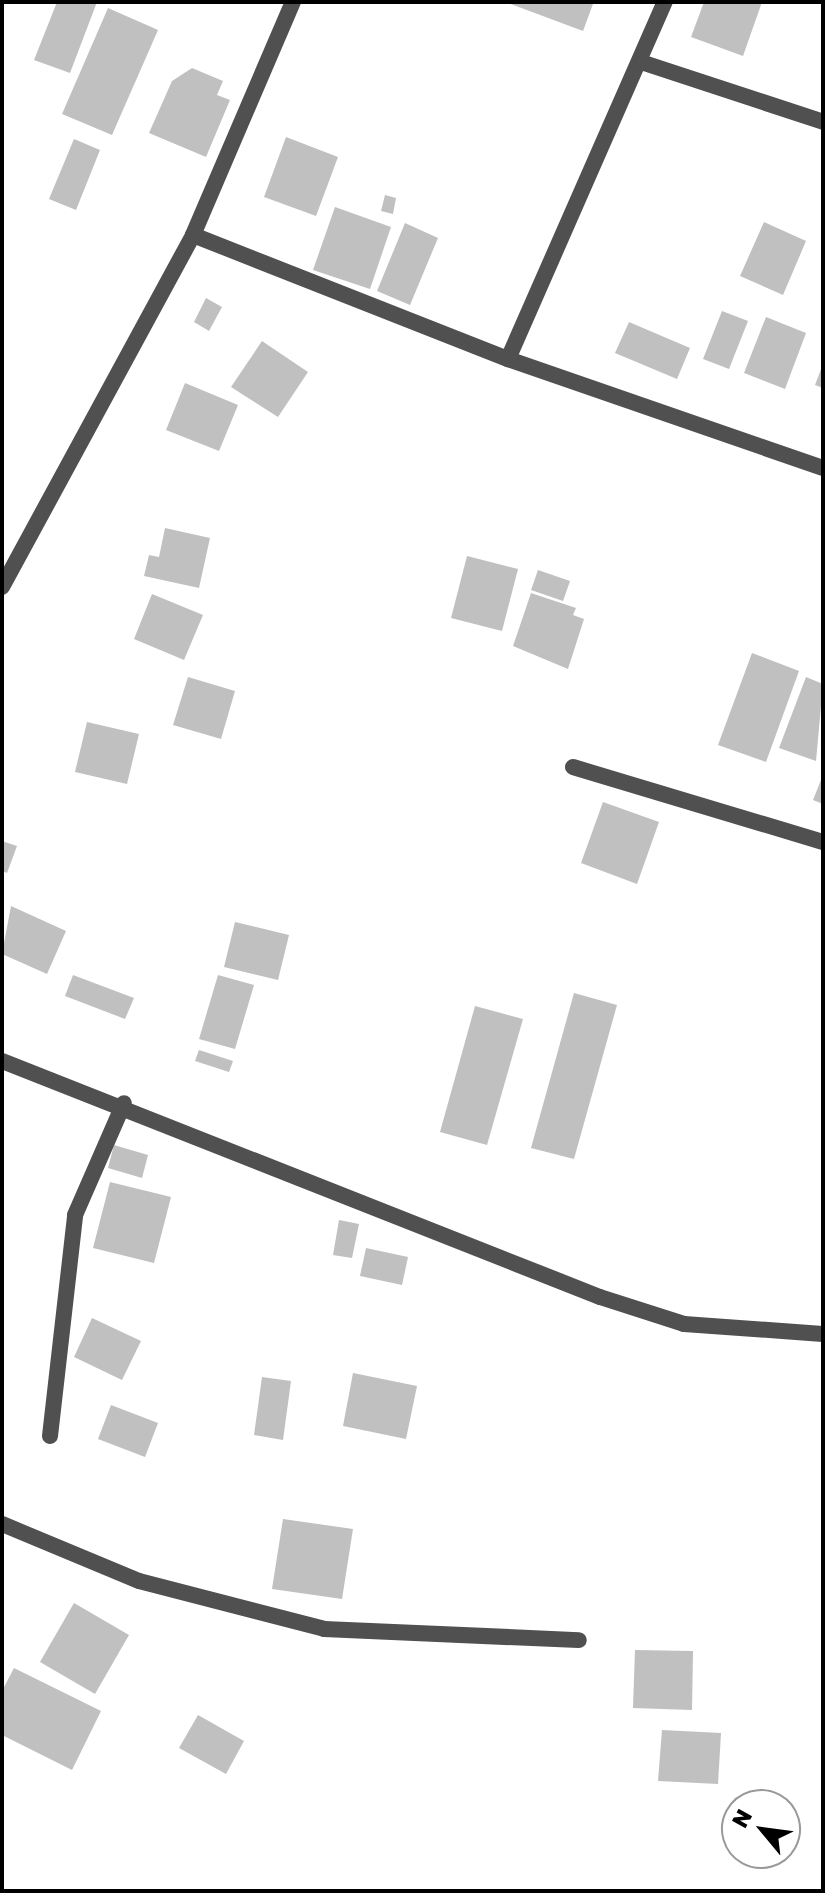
<!DOCTYPE html>
<style>
body{margin:0}
#map{position:relative;width:825px;height:1893px;overflow:hidden;background:#fff;font-family:"Golos Text",sans-serif}
div>[style]{position:absolute}
[style*='--x']{left:calc(var(--x)*1px);top:calc(var(--y)*1px);width:calc(var(--w)*1px);rotate:calc(var(--a)*1deg)}
.building>*{inset:0;background:#c0c0c0}
.street>*{height:16px;margin:-8px;padding:0 8px;transform-origin:8px;border-radius:8px;background:#505050}
span{translate:-50% -50%;white-space:nowrap;text-align:center;line-height:1.15;-webkit-text-stroke:8px #fff;paint-order:stroke}
.frame{position:absolute;inset:0;border:4px solid #000;pointer-events:none}
.north{position:absolute;left:721px;top:1789px;width:80px;height:80px;box-sizing:border-box;background:#fff;border:2px solid #999;border-radius:50%;rotate:299deg;font-size:22px;font-weight:700;line-height:32px;text-align:center;color:#000}
.north::after{content:'';display:block;margin:auto;width:28px;height:36px;background:#000;clip-path:polygon(50% 0,100% 100%,50% 72%,0 100%)}
</style>
<div id="map">
<div class="building">
<i style="clip-path:polygon(57px 2px,97px 2px,70px 73px,34px 60px)"></i>
<i style="clip-path:polygon(505px 2px,587px 2px,593px 4px,583px 31px)"></i>
<i style="clip-path:polygon(704px 2px,762px 2px,743px 56px,691px 37px)"></i>
<i style="clip-path:polygon(108px 8px,158px 30px,112px 135px,62px 114px)"></i>
<i style="clip-path:polygon(192px 68px,223px 81px,217px 95px,230px 100px,206px 157px,149px 133px,172px 81px)"></i>
<i style="clip-path:polygon(286px 137px,338px 157px,316px 216px,264px 197px)"></i>
<i style="clip-path:polygon(74px 139px,100px 150px,76px 210px,49px 199px)"></i>
<i style="clip-path:polygon(385px 195px,396px 198px,393px 214px,381px 211px)"></i>
<i style="clip-path:polygon(335px 207px,391px 227px,370px 289px,313px 270px)"></i>
<i style="clip-path:polygon(764px 222px,806px 241px,783px 295px,740px 276px)"></i>
<i style="clip-path:polygon(405px 223px,438px 238px,410px 305px,377px 291px)"></i>
<i style="clip-path:polygon(206px 298px,222px 307px,209px 331px,194px 322px)"></i>
<i style="clip-path:polygon(722px 311px,748px 321px,729px 369px,703px 359px)"></i>
<i style="clip-path:polygon(766px 317px,806px 333px,785px 389px,744px 373px)"></i>
<i style="clip-path:polygon(629px 322px,690px 348px,677px 379px,615px 353px)"></i>
<i style="clip-path:polygon(262px 341px,308px 372px,278px 417px,231px 387px)"></i>
<i style="clip-path:polygon(823px 364px,823px 388px,815px 385px)"></i>
<i style="clip-path:polygon(185px 383px,238px 405px,219px 451px,166px 430px)"></i>
<i style="clip-path:polygon(165px 528px,210px 538px,199px 588px,144px 576px,149px 555px,159px 557px)"></i>
<i style="clip-path:polygon(467px 556px,518px 569px,502px 631px,451px 618px)"></i>
<i style="clip-path:polygon(538px 570px,570px 581px,563px 601px,531px 590px)"></i>
<i style="clip-path:polygon(531px 593px,576px 608px,573px 615px,584px 619px,568px 669px,513px 646px)"></i>
<i style="clip-path:polygon(152px 594px,203px 615px,184px 660px,134px 639px)"></i>
<i style="clip-path:polygon(752px 653px,799px 671px,766px 762px,718px 745px)"></i>
<i style="clip-path:polygon(188px 677px,235px 691px,221px 739px,173px 725px)"></i>
<i style="clip-path:polygon(806px 677px,823px 684px,816px 761px,779px 748px)"></i>
<i style="clip-path:polygon(87px 722px,139px 734px,127px 784px,75px 772px)"></i>
<i style="clip-path:polygon(823px 775px,823px 804px,813px 800px)"></i>
<i style="clip-path:polygon(603px 802px,659px 822px,637px 884px,581px 863px)"></i>
<i style="clip-path:polygon(2px 841px,17px 846px,7px 873px,2px 871px)"></i>
<i style="clip-path:polygon(11px 906px,66px 931px,47px 974px,2px 954px)"></i>
<i style="clip-path:polygon(235px 922px,289px 935px,278px 980px,224px 967px)"></i>
<i style="clip-path:polygon(73px 975px,134px 998px,125px 1019px,65px 996px)"></i>
<i style="clip-path:polygon(218px 975px,254px 985px,235px 1049px,199px 1039px)"></i>
<i style="clip-path:polygon(574px 993px,617px 1005px,574px 1159px,531px 1148px)"></i>
<i style="clip-path:polygon(475px 1006px,523px 1019px,487px 1145px,440px 1132px)"></i>
<i style="clip-path:polygon(199px 1050px,233px 1061px,229px 1072px,195px 1061px)"></i>
<i style="clip-path:polygon(114px 1145px,148px 1155px,142px 1178px,108px 1168px)"></i>
<i style="clip-path:polygon(110px 1182px,171px 1197px,154px 1263px,93px 1248px)"></i>
<i style="clip-path:polygon(339px 1220px,359px 1224px,352px 1258px,333px 1255px)"></i>
<i style="clip-path:polygon(366px 1248px,408px 1257px,402px 1285px,360px 1276px)"></i>
<i style="clip-path:polygon(92px 1318px,141px 1341px,122px 1380px,74px 1357px)"></i>
<i style="clip-path:polygon(353px 1373px,417px 1386px,406px 1439px,343px 1426px)"></i>
<i style="clip-path:polygon(262px 1377px,291px 1381px,283px 1440px,254px 1435px)"></i>
<i style="clip-path:polygon(111px 1405px,158px 1423px,145px 1457px,98px 1439px)"></i>
<i style="clip-path:polygon(283px 1519px,353px 1529px,342px 1599px,272px 1589px)"></i>
<i style="clip-path:polygon(74px 1603px,129px 1635px,95px 1694px,40px 1662px)"></i>
<i style="clip-path:polygon(635px 1650px,693px 1651px,692px 1710px,633px 1708px)"></i>
<i style="clip-path:polygon(14px 1668px,101px 1711px,72px 1770px,2px 1735px,2px 1691px)"></i>
<i style="clip-path:polygon(198px 1715px,244px 1741px,226px 1774px,179px 1748px)"></i>
<i style="clip-path:polygon(662px 1730px,721px 1733px,718px 1784px,658px 1781px)"></i>
</div>
<div class="street">
<i style="--x:641;--y:62;--w:192;--a:18.2"></i>
<i style="--x:193;--y:235;--w:339;--a:21.5"></i>
<i style="--x:508;--y:359;--w:333;--a:19.1"></i>
<i style="--x:508;--y:359;--w:390;--a:-66.3"></i>
<i style="--x:2;--y:587;--w:400;--a:-61.5"></i>
<i style="--x:193;--y:235;--w:254;--a:-66.8"></i>
<i style="--x:573;--y:767;--w:261;--a:16.7"></i>
<i style="--x:2;--y:1061;--w:643;--a:21.54"></i>
<i style="--x:600;--y:1297;--w:88;--a:17.8"></i>
<i style="--x:684;--y:1324;--w:139;--a:4.1"></i>
<i style="--x:50;--y:1436;--w:222;--a:-83.5"></i>
<i style="--x:75;--y:1215;--w:122;--a:-66.4"></i>
<i style="--x:2;--y:1524;--w:148;--a:22.6"></i>
<i style="--x:139;--y:1581;--w:191;--a:14.5"></i>
<i style="--x:324;--y:1629;--w:255;--a:2.5"></i>
</div>
<div class="frame"></div>
<div class="north">N</div>
</div>
